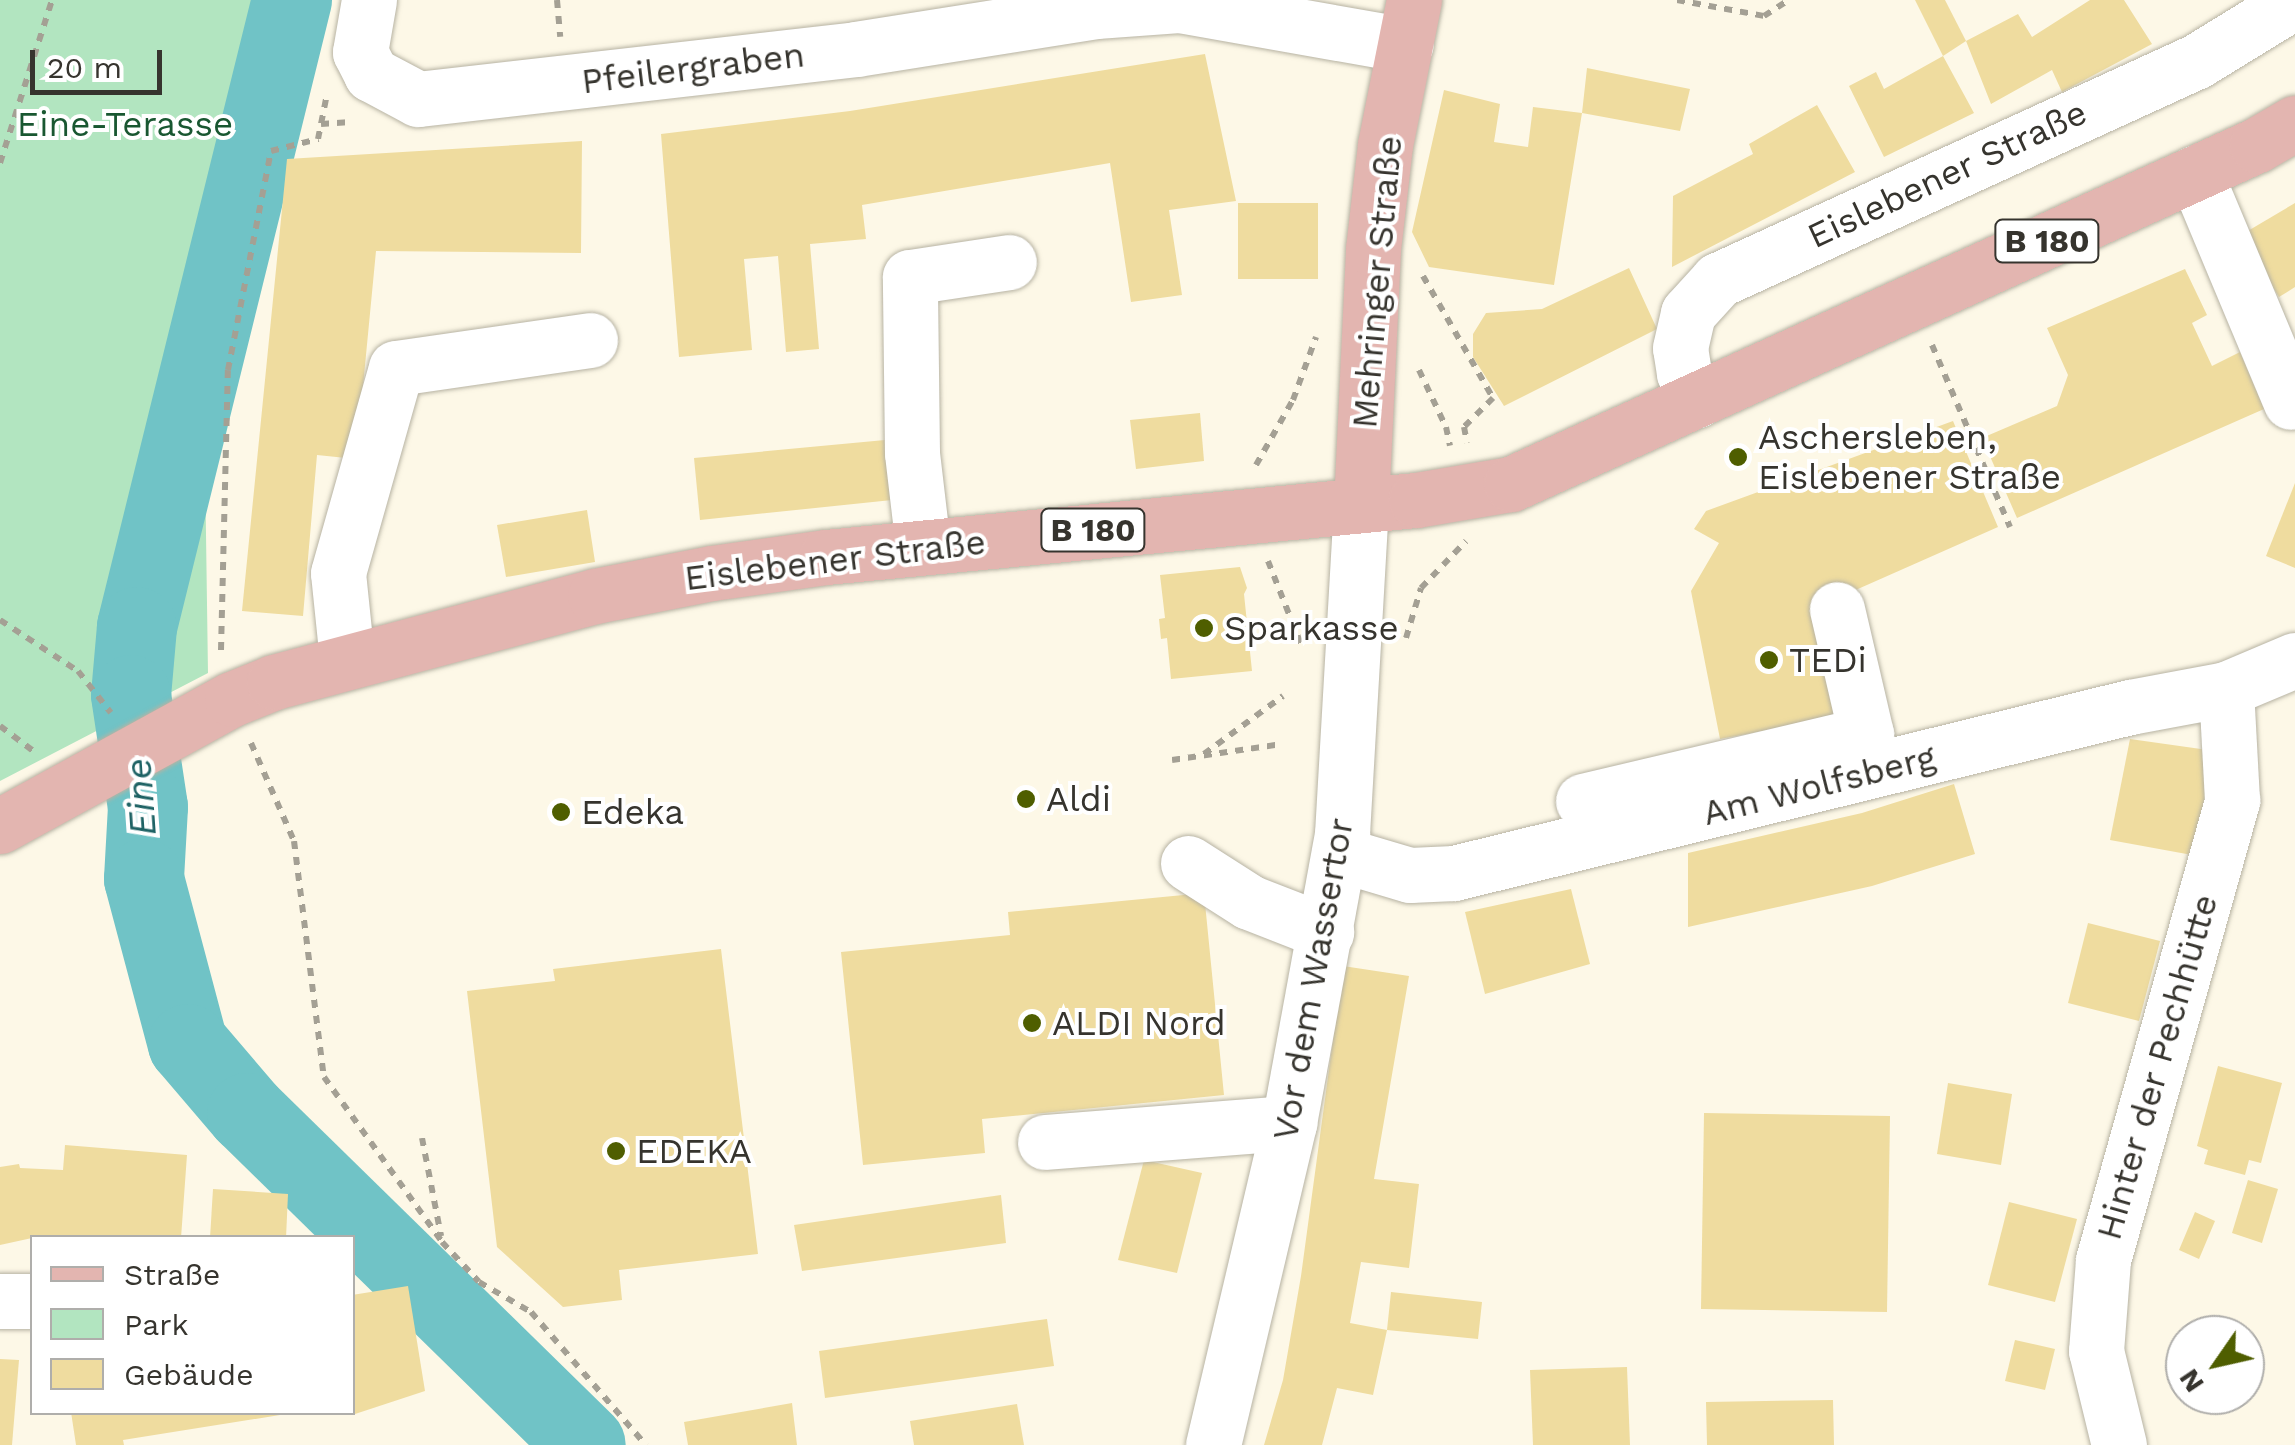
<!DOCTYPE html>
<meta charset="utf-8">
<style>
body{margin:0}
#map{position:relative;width:2295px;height:1445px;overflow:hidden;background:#fdf8e7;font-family:"Work Sans",sans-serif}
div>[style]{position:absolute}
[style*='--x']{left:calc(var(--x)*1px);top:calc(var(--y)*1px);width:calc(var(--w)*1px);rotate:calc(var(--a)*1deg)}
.green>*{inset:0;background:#b2e5c0}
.river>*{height:80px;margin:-40px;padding:0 40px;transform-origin:40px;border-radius:40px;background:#70c3c6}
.building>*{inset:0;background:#efdc9f}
.path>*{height:6px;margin-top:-3px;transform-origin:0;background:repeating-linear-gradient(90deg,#a4a094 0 8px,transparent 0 16px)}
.roads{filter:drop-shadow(0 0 2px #b7b3a3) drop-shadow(0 0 2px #b7b3a3)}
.minor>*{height:55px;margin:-27.5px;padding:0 27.5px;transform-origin:27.5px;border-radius:27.5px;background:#fff}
.major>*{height:55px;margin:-27.5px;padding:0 27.5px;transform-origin:27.5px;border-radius:27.5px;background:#e3b5b0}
.dots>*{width:28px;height:28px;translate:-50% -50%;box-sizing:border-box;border:5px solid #fff;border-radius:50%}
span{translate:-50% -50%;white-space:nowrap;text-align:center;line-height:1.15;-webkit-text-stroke:8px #fff;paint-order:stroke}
.shield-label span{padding:2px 8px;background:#fff;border:2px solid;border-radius:8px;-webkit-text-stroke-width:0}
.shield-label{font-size:32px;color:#36342e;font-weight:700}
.street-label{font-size:35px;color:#36342e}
.park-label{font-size:35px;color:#195731}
.poi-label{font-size:35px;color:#36342e}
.left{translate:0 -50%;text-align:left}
.water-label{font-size:38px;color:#1e6264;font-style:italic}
.legend{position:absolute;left:30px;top:1235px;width:325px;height:180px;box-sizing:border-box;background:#fff;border:2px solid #afaeab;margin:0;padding:12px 18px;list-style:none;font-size:30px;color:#36342e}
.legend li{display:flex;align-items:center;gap:20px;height:50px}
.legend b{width:50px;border:2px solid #afaeab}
.north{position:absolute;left:2165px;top:1315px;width:100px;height:100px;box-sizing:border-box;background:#fff;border:2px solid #afaeab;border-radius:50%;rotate:236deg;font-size:28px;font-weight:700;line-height:40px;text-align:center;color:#36342e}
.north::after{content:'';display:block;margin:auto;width:35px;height:45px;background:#4f5e00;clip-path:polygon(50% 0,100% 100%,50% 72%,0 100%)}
.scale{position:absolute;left:30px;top:50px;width:132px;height:45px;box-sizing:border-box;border:5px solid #36342e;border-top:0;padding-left:12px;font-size:30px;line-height:35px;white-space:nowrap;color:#36342e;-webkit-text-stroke:8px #fff;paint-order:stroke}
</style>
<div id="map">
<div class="green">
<i style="clip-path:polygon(0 0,296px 0,238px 173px,204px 394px,208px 673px,0 781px)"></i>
</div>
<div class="river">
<i style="--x:292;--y:0;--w:646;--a:103.89"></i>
<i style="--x:137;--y:627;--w:68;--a:95"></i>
<i style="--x:131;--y:695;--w:113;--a:81.4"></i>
<i style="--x:148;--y:807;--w:72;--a:93.2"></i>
<i style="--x:144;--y:879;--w:171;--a:75.1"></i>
<i style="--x:188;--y:1044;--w:91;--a:49.5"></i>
<i style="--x:247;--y:1113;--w:474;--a:44.4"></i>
</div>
<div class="building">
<i style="clip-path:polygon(1915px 0,1945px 0,1966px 41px,1943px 56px)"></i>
<i style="clip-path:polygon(2090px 0,2124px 0,2152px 44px,2062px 92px,2052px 70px,1991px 104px,1966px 41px,2018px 14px,2032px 37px)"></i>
<i style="clip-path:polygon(1205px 54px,1236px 201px,1169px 210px,1182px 295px,1131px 302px,1110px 163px,862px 205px,866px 239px,810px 244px,819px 349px,786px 352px,778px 256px,744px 259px,752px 350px,679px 357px,661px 134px,850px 111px)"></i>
<i style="clip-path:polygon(1943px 56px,1974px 113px,1884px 157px,1849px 86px,1876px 72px,1884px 89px)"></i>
<i style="clip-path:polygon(1587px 68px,1690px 89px,1680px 131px,1582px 113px,1554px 285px,1429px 267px,1412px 232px,1444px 90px,1500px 104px,1494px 142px,1528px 147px,1533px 107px,1582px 113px)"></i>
<i style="clip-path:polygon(1817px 105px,1855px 172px,1672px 267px,1673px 196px,1753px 154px,1749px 144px)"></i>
<i style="clip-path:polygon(582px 141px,581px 253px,376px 251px,356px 459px,317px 455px,303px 616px,242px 611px,287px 159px)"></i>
<i style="clip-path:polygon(1238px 203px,1318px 203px,1318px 279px,1238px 279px)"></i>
<i style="clip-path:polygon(2295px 203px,2295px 287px,2279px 297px,2241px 235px)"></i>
<i style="clip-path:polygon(1629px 268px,1657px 329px,1504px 406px,1473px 357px,1473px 334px,1486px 313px,1542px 309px)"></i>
<i style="clip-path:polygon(2185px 269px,2207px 315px,2192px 323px,2212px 366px,2240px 352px,2264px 409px,2017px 518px,1982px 438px,2057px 406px,2068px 375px,2047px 328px)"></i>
<i style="clip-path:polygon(1200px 413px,1204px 461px,1136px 469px,1130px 420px)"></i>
<i style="clip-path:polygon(1953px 421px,1998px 527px,1824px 604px,1844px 716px,1720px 739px,1691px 591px,1719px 543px,1694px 529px,1706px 511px)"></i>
<i style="clip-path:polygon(885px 440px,892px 500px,700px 520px,694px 458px)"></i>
<i style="clip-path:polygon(2295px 483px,2295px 568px,2266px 556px)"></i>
<i style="clip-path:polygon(587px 510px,595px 562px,506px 577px,497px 525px)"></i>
<i style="clip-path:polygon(1240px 567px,1247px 588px,1244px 594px,1252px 671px,1171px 679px,1167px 638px,1161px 639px,1159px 619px,1165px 618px,1160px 575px)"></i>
<i style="clip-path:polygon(2130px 739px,2215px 751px,2192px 855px,2110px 840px)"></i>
<i style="clip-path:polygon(1954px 784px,1975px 854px,1872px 886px,1688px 927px,1688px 853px,1862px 813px)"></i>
<i style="clip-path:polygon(1571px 889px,1590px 964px,1485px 994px,1465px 912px)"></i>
<i style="clip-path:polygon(1204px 893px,1224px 1095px,982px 1119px,985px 1153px,863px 1165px,841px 952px,1010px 935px,1008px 912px)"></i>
<i style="clip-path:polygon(2088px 923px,2160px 941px,2139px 1021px,2068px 1003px)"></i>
<i style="clip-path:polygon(721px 949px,758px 1254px,619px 1270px,622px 1300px,563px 1307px,497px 1247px,467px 991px,555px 981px,553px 969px)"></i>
<i style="clip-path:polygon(1343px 966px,1409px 976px,1374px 1179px,1419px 1184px,1409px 1268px,1361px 1262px,1350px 1323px,1387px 1330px,1373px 1395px,1337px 1388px,1322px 1445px,1264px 1445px,1283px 1380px,1301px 1276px)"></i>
<i style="clip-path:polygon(2218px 1066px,2282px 1083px,2261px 1163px,2249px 1160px,2245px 1175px,2204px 1164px,2208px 1150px,2197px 1146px)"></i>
<i style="clip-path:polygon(1948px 1083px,2012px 1094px,2001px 1165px,1937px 1154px)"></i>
<i style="clip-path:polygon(1704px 1113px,1890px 1116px,1887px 1312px,1701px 1309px)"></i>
<i style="clip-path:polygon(65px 1145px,187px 1155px,181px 1238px,32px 1238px,0 1245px,0 1167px,19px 1164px,20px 1168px,63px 1170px)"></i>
<i style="clip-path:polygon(1144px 1160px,1202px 1173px,1177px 1273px,1118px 1260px)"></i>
<i style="clip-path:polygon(2248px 1180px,2278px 1189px,2262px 1243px,2232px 1233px)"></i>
<i style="clip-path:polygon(213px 1189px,288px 1194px,286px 1238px,210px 1238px)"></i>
<i style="clip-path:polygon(1001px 1195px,1006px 1243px,802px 1271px,794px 1225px)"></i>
<i style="clip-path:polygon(2009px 1202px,2077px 1219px,2055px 1302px,1988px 1285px)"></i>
<i style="clip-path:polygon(2195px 1212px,2215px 1221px,2199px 1259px,2179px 1250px)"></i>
<i style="clip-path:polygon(408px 1286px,425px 1391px,352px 1415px,352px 1295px)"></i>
<i style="clip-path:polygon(1391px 1292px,1482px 1302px,1478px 1339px,1387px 1330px)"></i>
<i style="clip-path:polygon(1047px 1319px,1054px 1366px,825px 1398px,819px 1351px)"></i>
<i style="clip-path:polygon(2015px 1340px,2055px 1349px,2045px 1390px,2005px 1381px)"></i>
<i style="clip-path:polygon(0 1359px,19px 1360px,12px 1445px,0 1445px)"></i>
<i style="clip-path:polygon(1627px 1367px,1630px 1445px,1533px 1445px,1530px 1370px)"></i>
<i style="clip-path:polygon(1833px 1400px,1834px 1445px,1707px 1445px,1706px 1402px)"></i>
<i style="clip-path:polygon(792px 1403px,797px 1445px,688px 1445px,684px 1422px)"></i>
<i style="clip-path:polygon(1017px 1404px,1024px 1445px,914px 1445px,910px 1421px)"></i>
<i style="clip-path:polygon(71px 1412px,280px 1412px,280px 1415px,123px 1440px,124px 1445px,76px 1445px)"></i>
</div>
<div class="path">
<i style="--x:557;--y:0;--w:37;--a:85"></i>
<i style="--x:1677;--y:0;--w:88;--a:10.4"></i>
<i style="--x:1764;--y:16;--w:30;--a:-33"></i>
<i style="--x:321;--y:124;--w:30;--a:-4"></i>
<i style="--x:0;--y:163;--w:171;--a:-72.3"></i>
<i style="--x:1423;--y:276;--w:141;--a:60.2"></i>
<i style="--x:1493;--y:398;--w:41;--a:135"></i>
<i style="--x:1464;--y:427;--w:16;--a:79"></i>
<i style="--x:1932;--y:345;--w:198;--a:66.8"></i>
<i style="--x:1419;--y:370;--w:63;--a:64.7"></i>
<i style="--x:1446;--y:427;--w:19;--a:78"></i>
<i style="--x:1256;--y:465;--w:75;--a:-60.4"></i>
<i style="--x:1293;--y:400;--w:67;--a:-69.9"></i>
<i style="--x:1268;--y:561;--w:92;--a:68.4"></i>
<i style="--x:0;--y:620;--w:93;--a:33.2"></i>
<i style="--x:78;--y:671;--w:53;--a:51.8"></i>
<i style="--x:1406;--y:638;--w:52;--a:-73.3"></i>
<i style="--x:1421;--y:588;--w:65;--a:-46.2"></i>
<i style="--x:221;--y:650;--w:280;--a:-88.6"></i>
<i style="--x:228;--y:370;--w:223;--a:-78.9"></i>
<i style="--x:271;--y:151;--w:49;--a:-14.3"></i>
<i style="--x:318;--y:139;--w:46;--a:-78.7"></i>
<i style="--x:0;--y:726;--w:45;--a:36.9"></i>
<i style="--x:251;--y:743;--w:107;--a:66.3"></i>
<i style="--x:294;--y:841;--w:238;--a:82.8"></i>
<i style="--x:324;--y:1077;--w:203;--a:54.4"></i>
<i style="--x:442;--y:1242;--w:54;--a:47.2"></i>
<i style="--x:479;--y:1282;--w:60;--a:30"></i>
<i style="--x:531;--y:1312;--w:176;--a:49.2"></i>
<i style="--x:1204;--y:754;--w:98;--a:-36.3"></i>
<i style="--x:1172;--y:760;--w:111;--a:-8.3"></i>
<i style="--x:422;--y:1138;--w:100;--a:79"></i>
</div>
<div class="roads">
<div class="minor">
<i style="--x:369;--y:0;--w:53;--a:99.8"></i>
<i style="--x:360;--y:52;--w:25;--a:63"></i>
<i style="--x:371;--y:74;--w:53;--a:28"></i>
<i style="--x:418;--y:99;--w:441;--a:-6.5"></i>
<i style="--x:856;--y:49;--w:243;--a:-9"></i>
<i style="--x:1096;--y:11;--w:83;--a:-4.1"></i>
<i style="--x:1179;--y:5;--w:230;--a:10"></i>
<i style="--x:2195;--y:173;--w:248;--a:67.3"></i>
<i style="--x:1697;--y:400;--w:30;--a:-116"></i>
<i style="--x:1684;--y:373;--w:25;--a:-99"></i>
<i style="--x:1680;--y:348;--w:36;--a:-77"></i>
<i style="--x:1688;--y:313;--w:45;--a:-47.7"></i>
<i style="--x:1718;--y:280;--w:527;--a:-24.57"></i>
<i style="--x:2197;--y:61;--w:115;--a:-31.5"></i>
<i style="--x:923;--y:547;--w:95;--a:-96.7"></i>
<i style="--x:912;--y:453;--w:176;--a:-90.7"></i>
<i style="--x:910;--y:277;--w:100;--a:-8.6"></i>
<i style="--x:347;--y:660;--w:87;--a:-95.9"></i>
<i style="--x:338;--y:573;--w:213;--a:-74.2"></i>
<i style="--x:396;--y:368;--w:196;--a:-8.2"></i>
<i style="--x:1583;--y:801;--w:291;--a:-13.3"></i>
<i style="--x:1866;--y:734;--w:128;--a:-103.1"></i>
<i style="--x:1339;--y:854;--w:74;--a:16.5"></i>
<i style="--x:1410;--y:875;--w:44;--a:-2.6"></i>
<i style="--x:1454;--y:873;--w:696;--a:-13.8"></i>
<i style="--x:2130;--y:707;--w:98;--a:-10.6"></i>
<i style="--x:2226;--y:689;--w:75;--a:-22.8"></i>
<i style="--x:1188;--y:863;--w:72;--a:32.6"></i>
<i style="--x:1249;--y:902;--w:83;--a:21.3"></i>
<i style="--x:1045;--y:1142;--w:245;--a:-4.5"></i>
<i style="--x:0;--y:1301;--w:32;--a:0"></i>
<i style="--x:1213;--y:1445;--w:331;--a:-76.7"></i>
<i style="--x:1289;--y:1123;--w:294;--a:-79.6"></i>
<i style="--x:1342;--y:834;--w:330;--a:-86.7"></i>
<i style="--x:2119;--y:1445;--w:97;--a:-103.7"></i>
<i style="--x:2096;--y:1351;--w:91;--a:-85.6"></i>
<i style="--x:2103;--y:1260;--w:478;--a:-74.3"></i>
<i style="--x:2232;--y:800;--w:111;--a:-93.1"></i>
</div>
<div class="major">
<i style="--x:1361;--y:505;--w:256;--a:-87.3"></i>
<i style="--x:1373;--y:249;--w:105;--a:-83.4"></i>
<i style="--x:1385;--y:145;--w:148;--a:-78.7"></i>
<i style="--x:0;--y:826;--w:264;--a:-28.7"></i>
<i style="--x:232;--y:699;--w:45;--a:-22"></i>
<i style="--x:274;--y:682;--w:332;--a:-15"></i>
<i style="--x:595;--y:596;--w:119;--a:-11.1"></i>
<i style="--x:712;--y:573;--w:115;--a:-8"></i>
<i style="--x:826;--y:557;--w:593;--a:-5.52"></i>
<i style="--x:1416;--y:500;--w:96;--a:-9.6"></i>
<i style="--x:1511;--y:484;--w:819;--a:-24.44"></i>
<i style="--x:2257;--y:145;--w:44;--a:-30.1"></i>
</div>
</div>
<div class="dots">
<i style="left:1738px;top:457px;background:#4f5e00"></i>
<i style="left:1204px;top:628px;background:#4f5e00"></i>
<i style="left:1769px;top:660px;background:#4f5e00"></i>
<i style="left:1026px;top:799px;background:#4f5e00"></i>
<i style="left:561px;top:812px;background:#4f5e00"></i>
<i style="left:1032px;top:1023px;background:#4f5e00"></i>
<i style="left:616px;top:1151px;background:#4f5e00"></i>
</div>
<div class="shield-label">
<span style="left:2047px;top:241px">B 180</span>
<span style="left:1093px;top:530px">B 180</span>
</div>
<div class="street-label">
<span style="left:693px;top:68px;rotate:-7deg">Pfeilergraben</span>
<span style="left:1947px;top:174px;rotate:-25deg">Eislebener Straße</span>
<span style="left:1377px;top:282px;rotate:-85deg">Mehringer Straße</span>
<span style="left:835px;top:560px;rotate:-7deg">Eislebener Straße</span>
<span style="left:1819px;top:785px;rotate:-14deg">Am Wolfsberg</span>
<span style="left:1313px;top:979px;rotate:-80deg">Vor dem Wassertor</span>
<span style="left:2157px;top:1067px;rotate:-74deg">Hinter der Pechhütte</span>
</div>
<div class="park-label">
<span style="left:125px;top:124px">Eine-Terasse</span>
</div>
<div class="poi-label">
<span class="left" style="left:1758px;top:457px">Aschersleben,<br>Eislebener Straße</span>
<span class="left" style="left:1224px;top:628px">Sparkasse</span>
<span class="left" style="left:1789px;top:660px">TEDi</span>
<span class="left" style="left:1046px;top:799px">Aldi</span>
<span class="left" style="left:581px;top:812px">Edeka</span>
<span class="left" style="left:1052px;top:1023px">ALDI Nord</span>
<span class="left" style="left:636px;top:1151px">EDEKA</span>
</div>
<div class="water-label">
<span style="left:141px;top:797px;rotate:-94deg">Eine</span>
</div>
<ul class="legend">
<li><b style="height:12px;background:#e3b5b0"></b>Straße</li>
<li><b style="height:28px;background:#b2e5c0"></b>Park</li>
<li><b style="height:28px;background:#efdc9f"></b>Gebäude</li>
</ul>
<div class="north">N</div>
<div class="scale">20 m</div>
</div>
